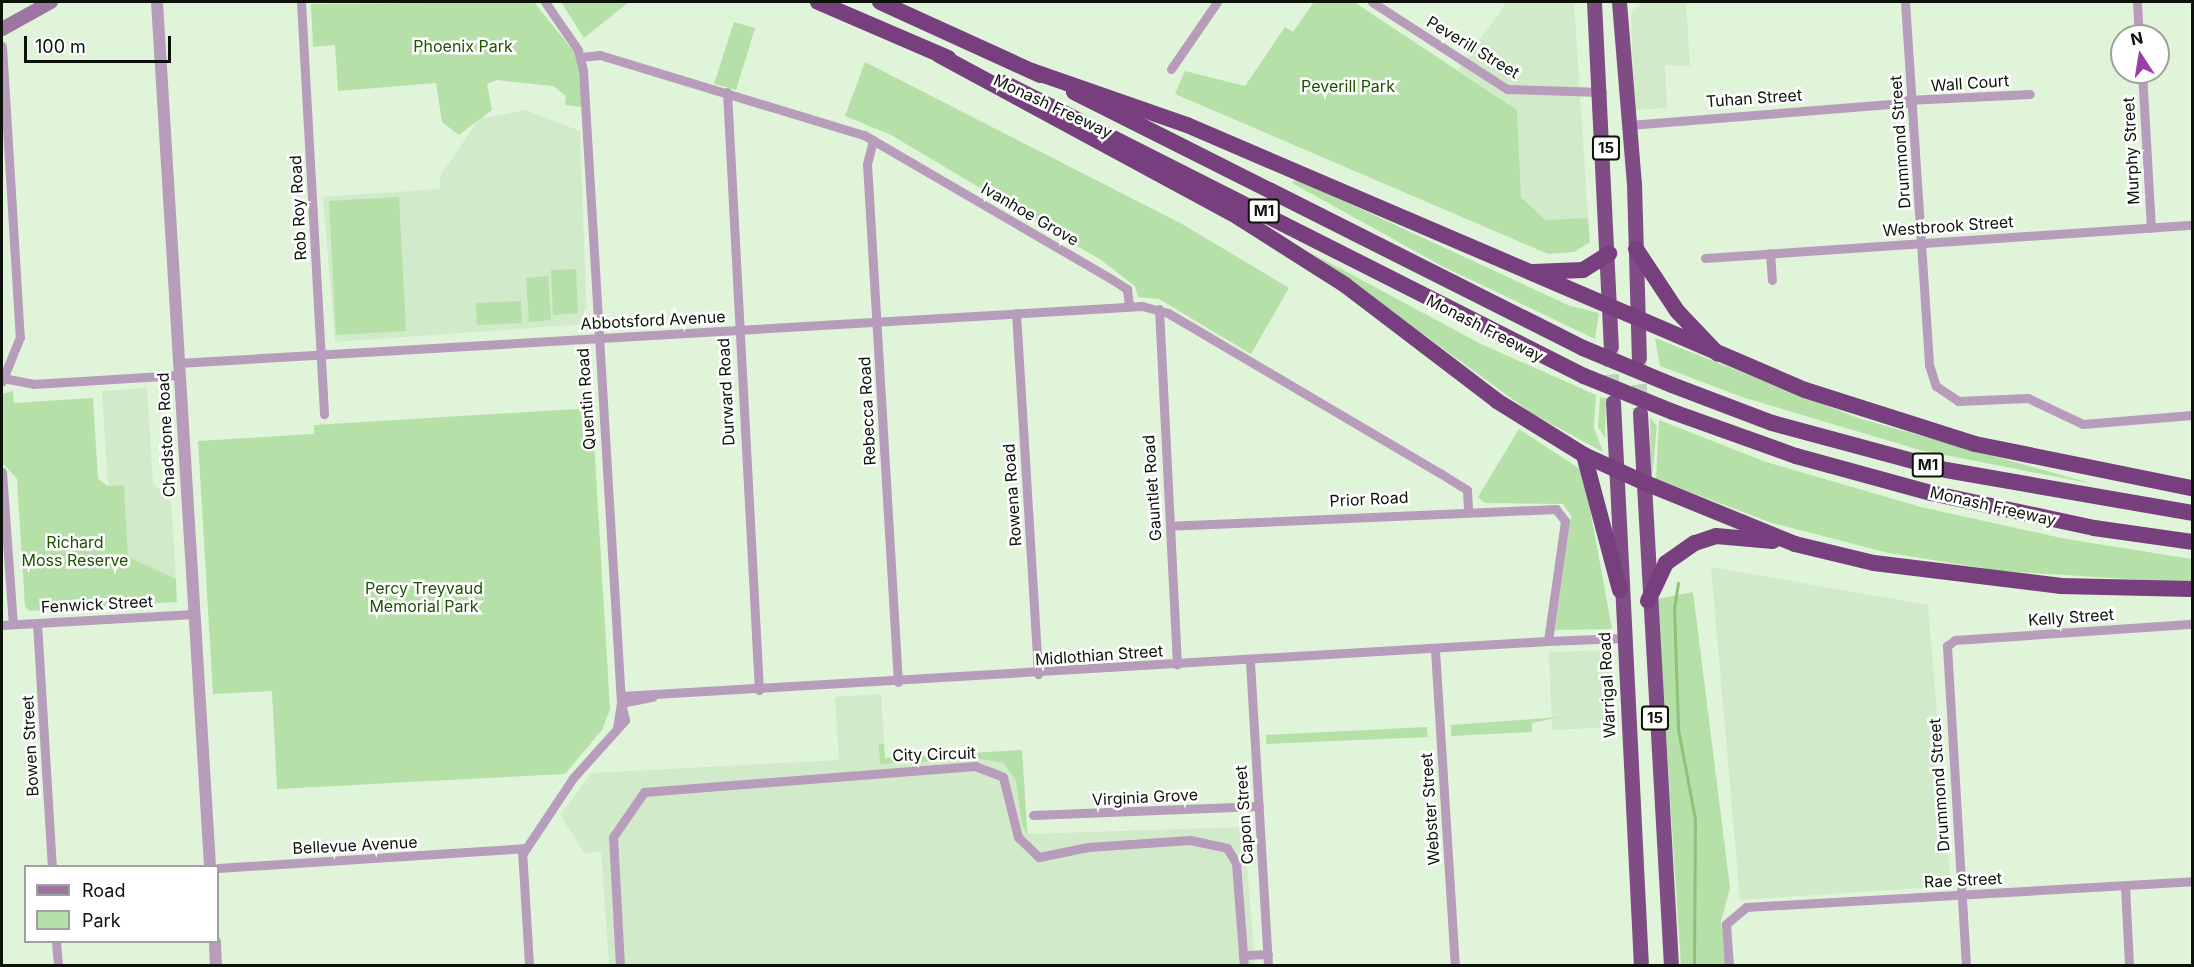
<!DOCTYPE html>
<style>
body{margin:0}
#map{position:relative;width:2194px;height:967px;overflow:hidden;background:#e0f4d9;font-family:Inter,sans-serif}
div>[style]{position:absolute}
[style*='--x']{left:calc(var(--x)*1px);top:calc(var(--y)*1px);width:calc(var(--w)*1px);rotate:calc(var(--a)*1deg)}
.built>*{inset:0;background:#d1eac9}
.green>*{inset:0;background:#b5e0a7}
.stream>*{height:3px;margin:-1.5px;padding:0 1.5px;transform-origin:1.5px;border-radius:1.5px;background:#8bc378}
.trunk-tunnel>*{height:15px;margin-top:-7.5px;transform-origin:0;background:repeating-linear-gradient(90deg,#c0d2ba 0 15px,transparent 0 23px)}
.minor>*{height:9px;margin:-4.5px;padding:0 4.5px;transform-origin:4.5px;border-radius:4.5px;background:#b89cbb}
.tertiary>*{height:12px;margin:-6px;padding:0 6px;transform-origin:6px;border-radius:6px;background:#b89cbb}
.secondary>*{height:14px;margin:-7px;padding:0 7px;transform-origin:7px;border-radius:7px;background:#9d75a1}
.trunk>*{height:15px;margin:-7.5px;padding:0 7.5px;transform-origin:7.5px;border-radius:7.5px;background:#804c86}
.motorway>*{height:16px;margin:-8px;padding:0 8px;transform-origin:8px;border-radius:8px;background:#783f7e}
.motorway-bridge>*{height:16px;margin:-8px;padding:0 8px;transform-origin:8px;border-radius:8px;background:#783f7e}
span{translate:-50% -50%;white-space:nowrap;text-align:center;line-height:1.15;-webkit-text-stroke:5px #fff;paint-order:stroke}
.shield-label span{padding:2px 4px;background:#fff;border:2px solid;border-radius:4px;-webkit-text-stroke-width:0}
.shield-label{font-size:15px;color:#0d130b;font-weight:700}
.park-label{font-size:16px;color:#1d5202}
.street-label{font-size:16px;color:#0d130b}
.frame{position:absolute;inset:0;border:3px solid #0d130b;pointer-events:none}
.legend{position:absolute;left:24px;top:865px;width:195px;height:78px;box-sizing:border-box;background:#fff;border:2px solid #9ea19d;margin:0;padding:8px 10px;list-style:none;font-size:18px;color:#0d130b}
.legend li{display:flex;align-items:center;gap:12px;height:30px}
.legend b{width:30px;border:2px solid #9ea19d}
.north{position:absolute;left:2110px;top:24px;width:60px;height:60px;box-sizing:border-box;background:#fff;border:2px solid #9ea19d;border-radius:50%;rotate:348deg;font-size:16px;font-weight:700;line-height:24px;text-align:center;color:#0d130b}
.north::after{content:'';display:block;margin:auto;width:21px;height:27px;background:#9d3fa9;clip-path:polygon(50% 0,100% 100%,50% 72%,0 100%)}
.scale{position:absolute;left:24px;top:36px;width:147px;height:27px;box-sizing:border-box;border:3px solid #0d130b;border-top:0;padding-left:8px;font-size:18px;line-height:21px;white-space:nowrap;color:#0d130b;-webkit-text-stroke:4px #fff;paint-order:stroke}
</style>
<div id="map">
<div class="built">
<i style="clip-path:polygon(1500px 2px,1574px 2px,1588px 218px,1545px 220px,1521px 197px,1517px 110px,1458px 70px,1505px 5px)"></i>
<i style="clip-path:polygon(1643px 2px,1686px 2px,1690px 66px,1665px 65px,1667px 108px,1634px 110px,1631px 14px)"></i>
<i style="clip-path:polygon(525px 110px,580px 131px,587px 324px,335px 342px,323px 197px,440px 189px,440px 176px,479px 119px)"></i>
<i style="clip-path:polygon(147px 388px,153px 483px,171px 502px,176px 579px,128px 558px,124px 485px,108px 486px,102px 391px)"></i>
<i style="clip-path:polygon(1711px 567px,1928px 605px,1951px 886px,1740px 900px)"></i>
<i style="clip-path:polygon(1611px 650px,1616px 727px,1552px 730px,1549px 652px)"></i>
<i style="clip-path:polygon(881px 694px,885px 758px,1022px 750px,1028px 834px,1244px 827px,1255px 965px,609px 965px,601px 851px,585px 854px,560px 815px,592px 773px,839px 760px,835px 697px)"></i>
</div>
<div class="green">
<i style="clip-path:polygon(534px 2px,578px 57px,582px 107px,565px 105px,566px 96px,553px 86px,497px 80px,487px 84px,492px 110px,459px 135px,442px 122px,436px 83px,338px 91px,335px 45px,313px 47px,311px 4px)"></i>
<i style="clip-path:polygon(561px 2px,629px 2px,584px 38px)"></i>
<i style="clip-path:polygon(1314px 2px,1354px 2px,1517px 110px,1521px 197px,1545px 220px,1588px 218px,1590px 242px,1574px 252px,1548px 254px,1175px 94px,1185px 71px,1245px 86px,1285px 27px,1293px 32px)"></i>
<i style="clip-path:polygon(734px 22px,755px 28px,736px 90px,714px 84px)"></i>
<i style="clip-path:polygon(865px 62px,1182px 224px,1289px 288px,1251px 354px,1159px 299px,1138px 297px,1135px 286px,1101px 260px,891px 135px,845px 116px)"></i>
<i style="clip-path:polygon(1296px 179px,1570px 306px,1599px 313px,1595px 339px,1442px 266px,1292px 183px)"></i>
<i style="clip-path:polygon(399px 197px,406px 331px,336px 335px,329px 201px)"></i>
<i style="clip-path:polygon(1313px 254px,1481px 344px,1596px 395px,1594px 428px,1603px 452px,1533px 414px)"></i>
<i style="clip-path:polygon(576px 269px,578px 313px,553px 315px,551px 270px)"></i>
<i style="clip-path:polygon(548px 276px,551px 320px,529px 322px,526px 278px)"></i>
<i style="clip-path:polygon(521px 301px,522px 323px,477px 325px,476px 303px)"></i>
<i style="clip-path:polygon(1655px 338px,1858px 418px,2093px 484px,1920px 450px,1742px 397px,1660px 366px)"></i>
<i style="clip-path:polygon(13px 391px,14px 403px,93px 398px,98px 479px,108px 486px,124px 485px,128px 557px,176px 579px,177px 602px,29px 611px,25px 606px,17px 479px,2px 462px,2px 394px)"></i>
<i style="clip-path:polygon(1600px 397px,1606px 399px,1605px 438px,1598px 427px)"></i>
<i style="clip-path:polygon(592px 408px,610px 709px,602px 730px,565px 774px,277px 789px,272px 691px,213px 694px,198px 441px,314px 434px,314px 425px)"></i>
<i style="clip-path:polygon(1650px 417px,1657px 426px,1652px 477px,1651px 476px)"></i>
<i style="clip-path:polygon(1659px 420px,1766px 462px,1921px 507px,2066px 539px,2192px 559px,2192px 583px,2001px 571px,1889px 553px,1772px 523px,1656px 479px)"></i>
<i style="clip-path:polygon(1519px 429px,1583px 471px,1612px 629px,1555px 630px,1571px 516px,1563px 504px,1485px 503px,1478px 497px)"></i>
<i style="clip-path:polygon(1693px 592px,1730px 888px,1721px 921px,1726px 965px,1681px 965px,1657px 599px)"></i>
<i style="clip-path:polygon(1560px 717px,1532px 723px,1532px 732px,1451px 736px,1451px 725px)"></i>
<i style="clip-path:polygon(1427px 727px,1428px 737px,1266px 744px,1266px 735px)"></i>
<i style="clip-path:polygon(879px 744px,884px 744px,885px 758px,1022px 750px,1027px 833px,1032px 839px,1028px 836px,1022px 825px,1016px 781px,1004px 763px,982px 759px,880px 764px)"></i>
</div>
<div class="stream">
<i style="--x:1678;--y:583;--w:24;--a:99"></i>
<i style="--x:1674;--y:607;--w:122;--a:88.1"></i>
<i style="--x:1678;--y:729;--w:92;--a:79.3"></i>
<i style="--x:1695;--y:819;--w:147;--a:90.4"></i>
</div>
<div class="trunk-tunnel">
<i style="--x:1611;--y:351;--w:48;--a:88.8"></i>
<i style="--x:1639;--y:361;--w:48;--a:88.8"></i>
</div>
<div class="minor">
<i style="--x:301;--y:2;--w:413;--a:86.8"></i>
<i style="--x:545;--y:2;--w:58;--a:55.5"></i>
<i style="--x:578;--y:50;--w:21;--a:76"></i>
<i style="--x:583;--y:70;--w:634;--a:86.56"></i>
<i style="--x:621;--y:703;--w:26;--a:99"></i>
<i style="--x:1372;--y:2;--w:161;--a:32.8"></i>
<i style="--x:1507;--y:89;--w:95;--a:1.8"></i>
<i style="--x:1905;--y:2;--w:364;--a:86.2"></i>
<i style="--x:1929;--y:365;--w:22;--a:72"></i>
<i style="--x:1936;--y:386;--w:27;--a:34"></i>
<i style="--x:1958;--y:401;--w:70;--a:-2.5"></i>
<i style="--x:2028;--y:398;--w:61;--a:25.3"></i>
<i style="--x:2083;--y:424;--w:109;--a:-4.7"></i>
<i style="--x:2137;--y:2;--w:34;--a:87"></i>
<i style="--x:2;--y:46;--w:292;--a:86.5"></i>
<i style="--x:20;--y:337;--w:48;--a:112.2"></i>
<i style="--x:581;--y:57;--w:19;--a:-6"></i>
<i style="--x:600;--y:55;--w:276;--a:16.9"></i>
<i style="--x:864;--y:135;--w:288;--a:30.2"></i>
<i style="--x:1113;--y:280;--w:17;--a:33"></i>
<i style="--x:1127;--y:289;--w:17;--a:83"></i>
<i style="--x:1171;--y:69;--w:81;--a:-55.5"></i>
<i style="--x:2142;--y:72;--w:156;--a:86.7"></i>
<i style="--x:727;--y:92;--w:599;--a:86.94"></i>
<i style="--x:1907;--y:100;--w:123;--a:-2.8"></i>
<i style="--x:1629;--y:125;--w:284;--a:-4.6"></i>
<i style="--x:873;--y:140;--w:25;--a:104"></i>
<i style="--x:867;--y:164;--w:519;--a:86.58"></i>
<i style="--x:1770;--y:253;--w:27;--a:86"></i>
<i style="--x:1705;--y:258;--w:488;--a:-3.9"></i>
<i style="--x:1159;--y:309;--w:356;--a:87.1"></i>
<i style="--x:1016;--y:313;--w:362;--a:86.5"></i>
<i style="--x:178;--y:363;--w:966;--a:-3.38"></i>
<i style="--x:1142;--y:306;--w:27;--a:15"></i>
<i style="--x:1168;--y:313;--w:316;--a:30.5"></i>
<i style="--x:1440;--y:473;--w:32;--a:32"></i>
<i style="--x:1467;--y:490;--w:19;--a:87"></i>
<i style="--x:3;--y:378;--w:31;--a:11"></i>
<i style="--x:33;--y:384;--w:146;--a:-3.5"></i>
<i style="--x:2;--y:472;--w:152;--a:85.9"></i>
<i style="--x:37;--y:623;--w:243;--a:86.5"></i>
<i style="--x:2;--y:625;--w:192;--a:-3.3"></i>
<i style="--x:1548;--y:641;--w:75;--a:-2.3"></i>
<i style="--x:1435;--y:650;--w:317;--a:86.4"></i>
<i style="--x:1250;--y:662;--w:305;--a:86.6"></i>
<i style="--x:621;--y:696;--w:929;--a:-3.4"></i>
<i style="--x:1548;--y:641;--w:121;--a:-81.9"></i>
<i style="--x:1565;--y:521;--w:15;--a:-127"></i>
<i style="--x:1556;--y:509;--w:386;--a:177.5"></i>
<i style="--x:621;--y:703;--w:32;--a:-11"></i>
<i style="--x:1033;--y:815;--w:226;--a:-2.3"></i>
<i style="--x:522;--y:850;--w:116;--a:86.5"></i>
<i style="--x:523;--y:853;--w:90;--a:-56.3"></i>
<i style="--x:573;--y:778;--w:78;--a:-48.1"></i>
<i style="--x:625;--y:720;--w:17;--a:-103"></i>
<i style="--x:218;--y:868;--w:309;--a:-3.7"></i>
<i style="--x:2125;--y:886;--w:80;--a:87.1"></i>
<i style="--x:56;--y:942;--w:24;--a:85"></i>
<i style="--x:1243;--y:955;--w:25;--a:-2"></i>
<i style="--x:620;--y:966;--w:129;--a:-93.1"></i>
<i style="--x:613;--y:837;--w:55;--a:-55.4"></i>
<i style="--x:644;--y:792;--w:332;--a:-4.5"></i>
<i style="--x:975;--y:766;--w:30;--a:21"></i>
<i style="--x:1003;--y:777;--w:62;--a:76"></i>
<i style="--x:1018;--y:837;--w:29;--a:44"></i>
<i style="--x:1039;--y:857;--w:50;--a:-11.5"></i>
<i style="--x:1088;--y:847;--w:102;--a:-3.9"></i>
<i style="--x:1190;--y:840;--w:38;--a:12"></i>
<i style="--x:1227;--y:848;--w:17;--a:59"></i>
<i style="--x:1236;--y:863;--w:103;--a:85.6"></i>
<i style="--x:1729;--y:966;--w:42;--a:-94.1"></i>
<i style="--x:1726;--y:924;--w:26;--a:-40"></i>
<i style="--x:1746;--y:907;--w:447;--a:-3.3"></i>
<i style="--x:1966;--y:966;--w:321;--a:-93.4"></i>
<i style="--x:1947;--y:646;--w:10;--a:-37"></i>
<i style="--x:1955;--y:640;--w:238;--a:-3.9"></i>
</div>
<div class="tertiary">
<i style="--x:157;--y:2;--w:866;--a:86.49"></i>
<i style="--x:215;--y:942;--w:24;--a:88"></i>
</div>
<div class="secondary">
<i style="--x:2;--y:29;--w:56;--a:-28.9"></i>
</div>
<div class="trunk">
<i style="--x:1594;--y:2;--w:345;--a:87.2"></i>
<i style="--x:1619;--y:2;--w:182;--a:85.3"></i>
<i style="--x:1634;--y:183;--w:175;--a:88.4"></i>
<i style="--x:1613;--y:402;--w:565;--a:87.16"></i>
<i style="--x:1640;--y:413;--w:554;--a:86.79"></i>
</div>
<div class="motorway">
<i style="--x:818;--y:2;--w:142;--a:23.3"></i>
<i style="--x:880;--y:2;--w:176;--a:24.5"></i>
<i style="--x:939;--y:55;--w:340;--a:28.4"></i>
<i style="--x:1238;--y:217;--w:127;--a:32.4"></i>
<i style="--x:1345;--y:285;--w:191;--a:37.3"></i>
<i style="--x:1497;--y:401;--w:102;--a:31.8"></i>
<i style="--x:1584;--y:455;--w:65;--a:24.6"></i>
<i style="--x:1643;--y:482;--w:164;--a:22.2"></i>
<i style="--x:1795;--y:544;--w:81;--a:13.5"></i>
<i style="--x:1874;--y:563;--w:187;--a:7"></i>
<i style="--x:2060;--y:586;--w:132;--a:1.3"></i>
<i style="--x:1032;--y:71;--w:164;--a:19.2"></i>
<i style="--x:1187;--y:125;--w:672;--a:23.21"></i>
<i style="--x:1805;--y:390;--w:178;--a:17.6"></i>
<i style="--x:1975;--y:444;--w:221;--a:11.5"></i>
<i style="--x:1004;--y:83;--w:650;--a:26.8"></i>
<i style="--x:1074;--y:92;--w:570;--a:26.7"></i>
<i style="--x:1636;--y:249;--w:74;--a:56.5"></i>
<i style="--x:1677;--y:311;--w:59;--a:46.4"></i>
<i style="--x:1533;--y:272;--w:50;--a:-2.3"></i>
<i style="--x:1583;--y:270;--w:31;--a:-32"></i>
<i style="--x:1672;--y:385;--w:107;--a:20.8"></i>
<i style="--x:1772;--y:423;--w:180;--a:15.1"></i>
<i style="--x:1946;--y:470;--w:250;--a:9.9"></i>
<i style="--x:1673;--y:412;--w:131;--a:19.7"></i>
<i style="--x:1796;--y:456;--w:140;--a:15.3"></i>
<i style="--x:1931;--y:493;--w:167;--a:12.1"></i>
<i style="--x:2094;--y:528;--w:99;--a:8.1"></i>
<i style="--x:1584;--y:455;--w:140;--a:75.1"></i>
<i style="--x:1648;--y:601;--w:42;--a:-64.7"></i>
<i style="--x:1666;--y:563;--w:35;--a:-35"></i>
<i style="--x:1695;--y:543;--w:22;--a:-18"></i>
<i style="--x:1716;--y:536;--w:57;--a:5"></i>
</div>
<div class="motorway-bridge">
<i style="--x:1583;--y:348;--w:96;--a:22.6"></i>
<i style="--x:1584;--y:376;--w:96;--a:22"></i>
</div>
<div class="shield-label">
<span style="left:1606px;top:148px">15</span>
<span style="left:1264px;top:211px">M1</span>
<span style="left:1928px;top:465px">M1</span>
<span style="left:1655px;top:718px">15</span>
</div>
<div class="park-label">
<span style="left:463px;top:46px">Phoenix Park</span>
<span style="left:1348px;top:86px">Peverill Park</span>
<span style="left:75px;top:551px">Richard<br>Moss Reserve</span>
<span style="left:424px;top:597px">Percy Treyvaud<br>Memorial Park</span>
</div>
<div class="street-label">
<span style="left:1473px;top:47px;rotate:31deg">Peverill Street</span>
<span style="left:1970px;top:83px;rotate:-4deg">Wall Court</span>
<span style="left:1754px;top:98px;rotate:-4deg">Tuhan Street</span>
<span style="left:1053px;top:106px;rotate:25deg">Monash Freeway</span>
<span style="left:1900px;top:142px;rotate:-94deg">Drummond Street</span>
<span style="left:2131px;top:151px;rotate:-93deg">Murphy Street</span>
<span style="left:298px;top:208px;rotate:-93deg">Rob Roy Road</span>
<span style="left:1030px;top:214px;rotate:30deg">Ivanhoe Grove</span>
<span style="left:1948px;top:226px;rotate:-4deg">Westbrook Street</span>
<span style="left:653px;top:320px;rotate:-3deg">Abbotsford Avenue</span>
<span style="left:1485px;top:328px;rotate:27deg">Monash Freeway</span>
<span style="left:726px;top:392px;rotate:-93deg">Durward Road</span>
<span style="left:586px;top:399px;rotate:-94deg">Quentin Road</span>
<span style="left:867px;top:411px;rotate:-93deg">Rebecca Road</span>
<span style="left:166px;top:435px;rotate:-93deg">Chadstone Road</span>
<span style="left:1152px;top:488px;rotate:-94deg">Gauntlet Road</span>
<span style="left:1012px;top:495px;rotate:-94deg">Rowena Road</span>
<span style="left:1369px;top:499px;rotate:-3deg">Prior Road</span>
<span style="left:1993px;top:506px;rotate:13deg">Monash Freeway</span>
<span style="left:97px;top:604px;rotate:-3deg">Fenwick Street</span>
<span style="left:2071px;top:617px;rotate:-4deg">Kelly Street</span>
<span style="left:1099px;top:655px;rotate:-4deg">Midlothian Street</span>
<span style="left:1607px;top:685px;rotate:-93deg">Warrigal Road</span>
<span style="left:30px;top:746px;rotate:-93deg">Bowen Street</span>
<span style="left:934px;top:754px;rotate:-2deg">City Circuit</span>
<span style="left:1939px;top:785px;rotate:-94deg">Drummond Street</span>
<span style="left:1145px;top:797px;rotate:-3deg">Virginia Grove</span>
<span style="left:1430px;top:809px;rotate:-94deg">Webster Street</span>
<span style="left:1244px;top:815px;rotate:-94deg">Capon Street</span>
<span style="left:355px;top:845px;rotate:-3deg">Bellevue Avenue</span>
<span style="left:1963px;top:880px;rotate:-3deg">Rae Street</span>
</div>
<div class="frame"></div>
<ul class="legend">
<li><b style="height:8px;background:#9d75a1"></b>Road</li>
<li><b style="height:16px;background:#b5e0a7"></b>Park</li>
</ul>
<div class="north">N</div>
<div class="scale">100 m</div>
</div>
